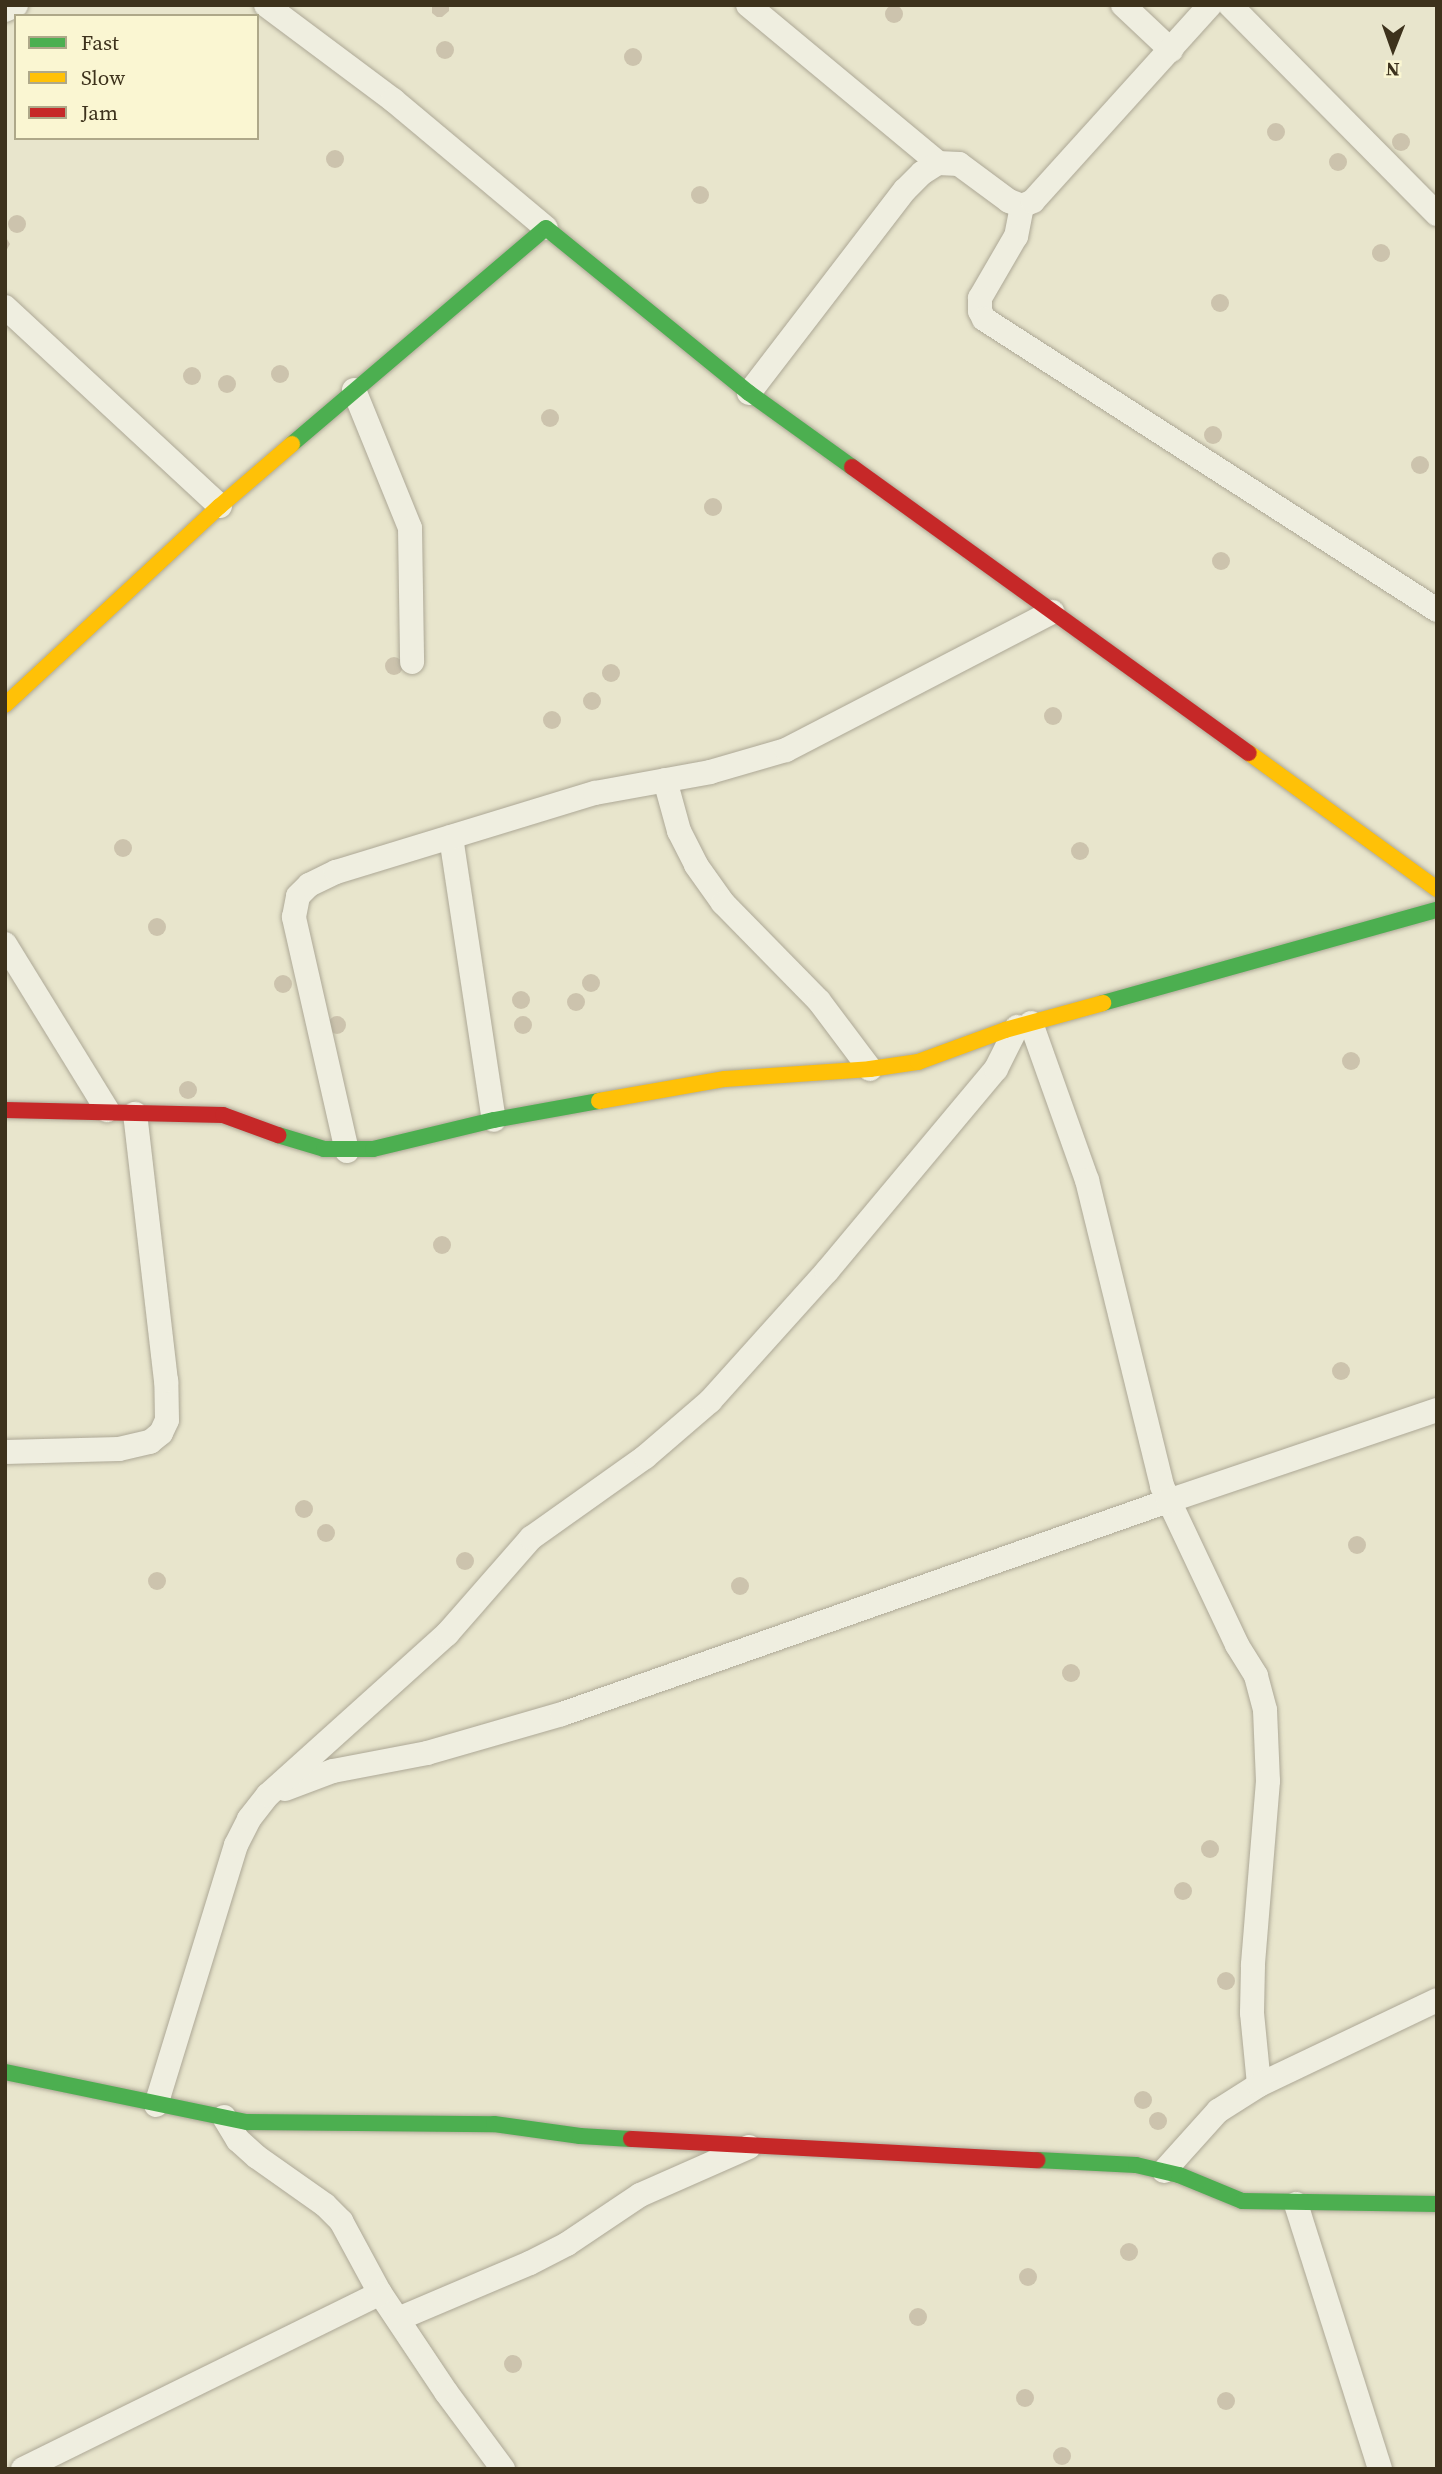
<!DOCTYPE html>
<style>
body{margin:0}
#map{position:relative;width:1442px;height:2474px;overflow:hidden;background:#e8e5cc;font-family:"Source Serif 4",serif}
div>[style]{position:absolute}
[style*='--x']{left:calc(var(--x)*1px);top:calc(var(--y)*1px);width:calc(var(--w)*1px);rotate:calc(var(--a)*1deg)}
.building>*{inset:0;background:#ccc3ad}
.round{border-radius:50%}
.roads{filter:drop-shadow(0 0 2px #ada896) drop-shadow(0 0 2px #ada896)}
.street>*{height:24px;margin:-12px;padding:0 12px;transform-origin:12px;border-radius:12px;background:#efeee0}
.fast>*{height:16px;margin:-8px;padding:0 8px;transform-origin:8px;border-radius:8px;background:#4caf50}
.slow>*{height:16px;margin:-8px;padding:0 8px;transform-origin:8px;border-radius:8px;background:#ffc107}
.jam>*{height:16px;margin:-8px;padding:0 8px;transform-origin:8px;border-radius:8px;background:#c62828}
span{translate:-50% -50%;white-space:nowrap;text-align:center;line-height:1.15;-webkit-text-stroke:5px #faf6d2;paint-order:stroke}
.frame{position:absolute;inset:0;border:7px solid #3d321c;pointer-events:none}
.legend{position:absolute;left:14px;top:14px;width:245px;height:126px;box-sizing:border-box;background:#faf6d2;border:2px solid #aea889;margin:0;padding:9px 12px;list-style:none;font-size:21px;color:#3d321c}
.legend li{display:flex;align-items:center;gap:14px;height:35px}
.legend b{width:35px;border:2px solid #aea889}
.north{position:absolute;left:1358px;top:14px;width:70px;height:70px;-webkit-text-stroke:5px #faf6d2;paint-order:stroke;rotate:181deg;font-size:19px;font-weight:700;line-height:28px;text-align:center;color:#3d321c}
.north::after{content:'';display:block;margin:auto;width:24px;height:32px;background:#3d321c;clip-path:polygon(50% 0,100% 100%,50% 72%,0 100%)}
</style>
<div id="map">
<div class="building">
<i style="clip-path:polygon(432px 5px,449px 5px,449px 11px,442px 17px,437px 17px,432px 13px)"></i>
<i class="round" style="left:885px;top:5px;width:18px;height:18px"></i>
<i class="round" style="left:436px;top:41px;width:18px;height:18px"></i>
<i class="round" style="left:624px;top:48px;width:18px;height:18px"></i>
<i class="round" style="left:1267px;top:123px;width:18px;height:18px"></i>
<i class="round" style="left:1392px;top:133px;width:18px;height:18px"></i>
<i class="round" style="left:326px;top:150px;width:18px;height:18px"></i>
<i class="round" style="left:1329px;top:153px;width:18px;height:18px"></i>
<i class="round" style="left:691px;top:186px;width:18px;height:18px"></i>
<i class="round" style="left:8px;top:215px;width:18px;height:18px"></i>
<i style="clip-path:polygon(5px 236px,10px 244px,5px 253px)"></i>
<i class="round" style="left:1372px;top:244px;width:18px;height:18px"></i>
<i class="round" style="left:1211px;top:294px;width:18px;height:18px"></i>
<i class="round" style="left:271px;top:365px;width:18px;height:18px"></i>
<i class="round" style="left:183px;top:367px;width:18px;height:18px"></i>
<i class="round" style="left:218px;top:375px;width:18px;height:18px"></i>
<i class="round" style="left:541px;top:409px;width:18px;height:18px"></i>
<i class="round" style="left:1204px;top:426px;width:18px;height:18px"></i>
<i class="round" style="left:1411px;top:456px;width:18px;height:18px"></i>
<i class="round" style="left:704px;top:498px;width:18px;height:18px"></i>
<i class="round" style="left:1212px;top:552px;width:18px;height:18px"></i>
<i class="round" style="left:385px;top:657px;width:18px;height:18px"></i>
<i class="round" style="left:602px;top:664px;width:18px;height:18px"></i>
<i class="round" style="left:583px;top:692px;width:18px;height:18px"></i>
<i class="round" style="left:1044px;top:707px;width:18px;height:18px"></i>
<i class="round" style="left:543px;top:711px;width:18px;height:18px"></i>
<i class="round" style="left:114px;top:839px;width:18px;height:18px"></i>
<i class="round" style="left:1071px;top:842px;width:18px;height:18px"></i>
<i class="round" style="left:148px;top:918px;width:18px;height:18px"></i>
<i class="round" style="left:582px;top:974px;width:18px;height:18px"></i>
<i class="round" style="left:274px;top:975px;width:18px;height:18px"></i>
<i class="round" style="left:512px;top:991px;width:18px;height:18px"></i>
<i class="round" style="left:567px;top:993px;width:18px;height:18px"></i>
<i class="round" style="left:514px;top:1016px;width:18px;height:18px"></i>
<i class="round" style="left:328px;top:1016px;width:18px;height:18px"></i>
<i class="round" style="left:1342px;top:1052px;width:18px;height:18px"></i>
<i class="round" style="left:179px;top:1081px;width:18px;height:18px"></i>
<i class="round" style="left:433px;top:1236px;width:18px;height:18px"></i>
<i class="round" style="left:1332px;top:1362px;width:18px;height:18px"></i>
<i class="round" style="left:295px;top:1500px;width:18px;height:18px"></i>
<i class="round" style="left:317px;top:1524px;width:18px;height:18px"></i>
<i class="round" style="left:1348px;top:1536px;width:18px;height:18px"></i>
<i class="round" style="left:456px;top:1552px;width:18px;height:18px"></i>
<i class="round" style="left:148px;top:1572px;width:18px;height:18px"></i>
<i class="round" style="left:731px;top:1577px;width:18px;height:18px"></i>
<i class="round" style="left:1062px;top:1664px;width:18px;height:18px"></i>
<i class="round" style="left:1201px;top:1840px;width:18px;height:18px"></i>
<i class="round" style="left:1174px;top:1882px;width:18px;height:18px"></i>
<i class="round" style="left:1217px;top:1972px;width:18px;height:18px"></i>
<i class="round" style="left:1134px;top:2091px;width:18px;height:18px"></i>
<i class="round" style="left:1149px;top:2112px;width:18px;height:18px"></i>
<i class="round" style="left:1120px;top:2243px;width:18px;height:18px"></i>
<i class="round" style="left:1019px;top:2268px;width:18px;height:18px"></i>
<i class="round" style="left:909px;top:2308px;width:18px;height:18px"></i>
<i class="round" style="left:504px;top:2355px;width:18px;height:18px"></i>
<i class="round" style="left:1016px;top:2389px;width:18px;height:18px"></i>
<i class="round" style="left:1217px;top:2392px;width:18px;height:18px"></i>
<i class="round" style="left:1053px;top:2447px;width:18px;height:18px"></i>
</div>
<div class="roads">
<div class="street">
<i style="--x:266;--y:5;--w:159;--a:36.8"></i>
<i style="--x:393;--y:100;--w:199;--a:39.9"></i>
<i style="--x:748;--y:5;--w:247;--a:39.7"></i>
<i style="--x:1123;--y:5;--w:66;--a:43.2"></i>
<i style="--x:1230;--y:5;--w:294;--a:45.3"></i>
<i style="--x:5;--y:10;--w:12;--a:-24"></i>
<i style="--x:1022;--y:206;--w:31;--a:101"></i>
<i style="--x:1016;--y:236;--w:72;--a:120.1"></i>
<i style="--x:980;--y:298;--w:13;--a:90"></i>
<i style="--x:980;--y:311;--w:9;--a:63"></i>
<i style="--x:984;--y:319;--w:538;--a:32.72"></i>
<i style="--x:5;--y:307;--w:293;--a:42.8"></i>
<i style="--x:354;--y:390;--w:149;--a:67.9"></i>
<i style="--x:410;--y:528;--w:134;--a:89.1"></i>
<i style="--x:749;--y:393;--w:256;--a:-52.5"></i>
<i style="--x:905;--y:190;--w:24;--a:-45"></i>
<i style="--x:922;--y:173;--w:19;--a:-32"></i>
<i style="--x:938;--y:163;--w:21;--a:3"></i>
<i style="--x:959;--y:164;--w:62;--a:36.5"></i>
<i style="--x:1009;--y:201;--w:14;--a:21"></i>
<i style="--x:1022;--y:206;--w:12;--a:-24"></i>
<i style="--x:1033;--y:201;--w:264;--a:-47.9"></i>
<i style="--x:665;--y:780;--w:53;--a:74.6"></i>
<i style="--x:679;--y:831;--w:38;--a:63"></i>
<i style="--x:696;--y:865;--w:47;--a:54.6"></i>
<i style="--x:723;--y:903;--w:137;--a:45.6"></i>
<i style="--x:819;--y:1001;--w:85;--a:53.1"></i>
<i style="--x:451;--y:837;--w:286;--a:81.4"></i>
<i style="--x:5;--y:944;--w:195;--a:58.4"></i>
<i style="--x:1031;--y:1023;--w:167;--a:70.4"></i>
<i style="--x:1087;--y:1180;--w:315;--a:76.2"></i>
<i style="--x:1162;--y:1486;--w:176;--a:64.7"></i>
<i style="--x:1237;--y:1645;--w:36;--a:58"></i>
<i style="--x:1256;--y:1676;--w:35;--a:75"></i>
<i style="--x:1265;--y:1710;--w:71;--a:87.6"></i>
<i style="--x:1268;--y:1781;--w:185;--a:94.7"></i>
<i style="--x:1253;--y:1965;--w:48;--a:91.2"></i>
<i style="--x:1252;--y:2013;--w:72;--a:84.4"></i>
<i style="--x:347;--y:1151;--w:240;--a:-102.8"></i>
<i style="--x:294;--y:917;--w:21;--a:-79"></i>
<i style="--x:298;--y:896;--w:16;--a:-45"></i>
<i style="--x:309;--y:885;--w:30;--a:-26"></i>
<i style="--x:336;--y:872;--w:271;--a:-17"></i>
<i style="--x:595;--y:793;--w:117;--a:-10.3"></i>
<i style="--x:710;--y:772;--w:79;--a:-16.1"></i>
<i style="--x:786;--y:750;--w:300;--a:-27.4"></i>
<i style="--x:5;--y:1452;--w:114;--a:-1.5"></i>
<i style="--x:119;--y:1449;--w:32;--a:-13"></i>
<i style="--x:150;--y:1442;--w:14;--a:-39"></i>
<i style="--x:161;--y:1433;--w:14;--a:-65"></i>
<i style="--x:167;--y:1420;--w:39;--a:-91"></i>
<i style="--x:166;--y:1381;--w:269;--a:-96.6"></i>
<i style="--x:285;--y:1789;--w:51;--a:-20.6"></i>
<i style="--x:333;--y:1771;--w:96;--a:-10.8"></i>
<i style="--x:427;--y:1753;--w:141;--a:-16.1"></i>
<i style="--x:562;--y:1714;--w:642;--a:-19.37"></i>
<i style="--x:1168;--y:1501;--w:284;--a:-18.7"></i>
<i style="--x:156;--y:2105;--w:272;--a:-72.9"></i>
<i style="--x:236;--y:1845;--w:29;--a:-63"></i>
<i style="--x:249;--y:1819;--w:31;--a:-52"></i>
<i style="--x:268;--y:1795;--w:241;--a:-42"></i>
<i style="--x:447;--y:1634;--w:128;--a:-48.8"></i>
<i style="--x:531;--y:1538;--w:140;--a:-35.4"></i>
<i style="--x:645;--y:1457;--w:86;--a:-40.7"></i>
<i style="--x:710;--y:1401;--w:175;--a:-48"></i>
<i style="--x:827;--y:1271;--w:263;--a:-50.1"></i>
<i style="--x:996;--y:1069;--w:47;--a:-63.4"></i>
<i style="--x:224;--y:2117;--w:27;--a:59"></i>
<i style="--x:238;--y:2140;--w:25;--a:42"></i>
<i style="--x:257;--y:2157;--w:83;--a:35.2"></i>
<i style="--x:325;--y:2205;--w:23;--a:45"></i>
<i style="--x:341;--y:2221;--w:82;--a:61.6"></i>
<i style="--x:380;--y:2293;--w:119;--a:56.3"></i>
<i style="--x:446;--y:2392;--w:96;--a:53.5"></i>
<i style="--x:1164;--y:2171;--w:81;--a:-48"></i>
<i style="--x:1218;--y:2111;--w:49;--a:-32.4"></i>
<i style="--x:1259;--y:2085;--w:197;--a:-25.5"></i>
<i style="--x:1296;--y:2204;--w:278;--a:72.4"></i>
<i style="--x:398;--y:2319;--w:143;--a:-23"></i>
<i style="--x:530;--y:2263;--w:42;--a:-27.2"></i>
<i style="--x:567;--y:2244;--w:88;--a:-33.9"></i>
<i style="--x:640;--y:2195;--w:119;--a:-23.8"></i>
<i style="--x:23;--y:2469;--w:398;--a:-26.2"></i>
</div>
<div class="fast">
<i style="--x:292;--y:444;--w:333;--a:-40.4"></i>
<i style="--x:546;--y:228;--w:262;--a:39.1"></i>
<i style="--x:749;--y:393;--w:127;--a:35.7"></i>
<i style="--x:1103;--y:1003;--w:347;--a:-15.6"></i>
<i style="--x:278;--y:1135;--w:48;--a:16.9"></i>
<i style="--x:324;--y:1149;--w:49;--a:0"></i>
<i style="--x:373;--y:1149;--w:124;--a:-13.5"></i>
<i style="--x:494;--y:1120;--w:107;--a:-10.3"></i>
<i style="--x:5;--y:2072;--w:247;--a:11.7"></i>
<i style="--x:247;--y:2122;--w:247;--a:0.5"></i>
<i style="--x:494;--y:2124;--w:87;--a:7.9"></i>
<i style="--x:580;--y:2136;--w:51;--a:3.4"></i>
<i style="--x:1037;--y:2160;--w:99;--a:2.9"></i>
<i style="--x:1136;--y:2165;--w:44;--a:13.1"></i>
<i style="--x:1179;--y:2175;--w:68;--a:22.4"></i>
<i style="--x:1242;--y:2201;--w:195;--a:0.9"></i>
</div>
<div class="slow">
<i style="--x:5;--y:705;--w:293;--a:-42.8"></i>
<i style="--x:220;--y:506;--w:95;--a:-40.7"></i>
<i style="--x:1249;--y:753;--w:232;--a:35.9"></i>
<i style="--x:599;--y:1101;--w:128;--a:-9.9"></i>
<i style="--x:725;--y:1079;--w:145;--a:-3.9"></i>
<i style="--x:870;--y:1069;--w:49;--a:-8.3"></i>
<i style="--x:918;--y:1062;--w:93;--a:-20.2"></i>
<i style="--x:1005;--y:1030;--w:102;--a:-15.4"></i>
</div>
<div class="jam">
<i style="--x:852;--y:467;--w:489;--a:35.8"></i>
<i style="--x:5;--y:1110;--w:218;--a:1.3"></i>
<i style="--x:223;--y:1115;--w:59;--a:20"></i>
<i style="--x:631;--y:2139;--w:407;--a:3"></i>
</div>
</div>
<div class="frame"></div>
<ul class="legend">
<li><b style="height:9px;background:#4caf50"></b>Fast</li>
<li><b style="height:9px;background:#ffc107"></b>Slow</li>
<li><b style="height:9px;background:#c62828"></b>Jam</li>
</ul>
<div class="north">N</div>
</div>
